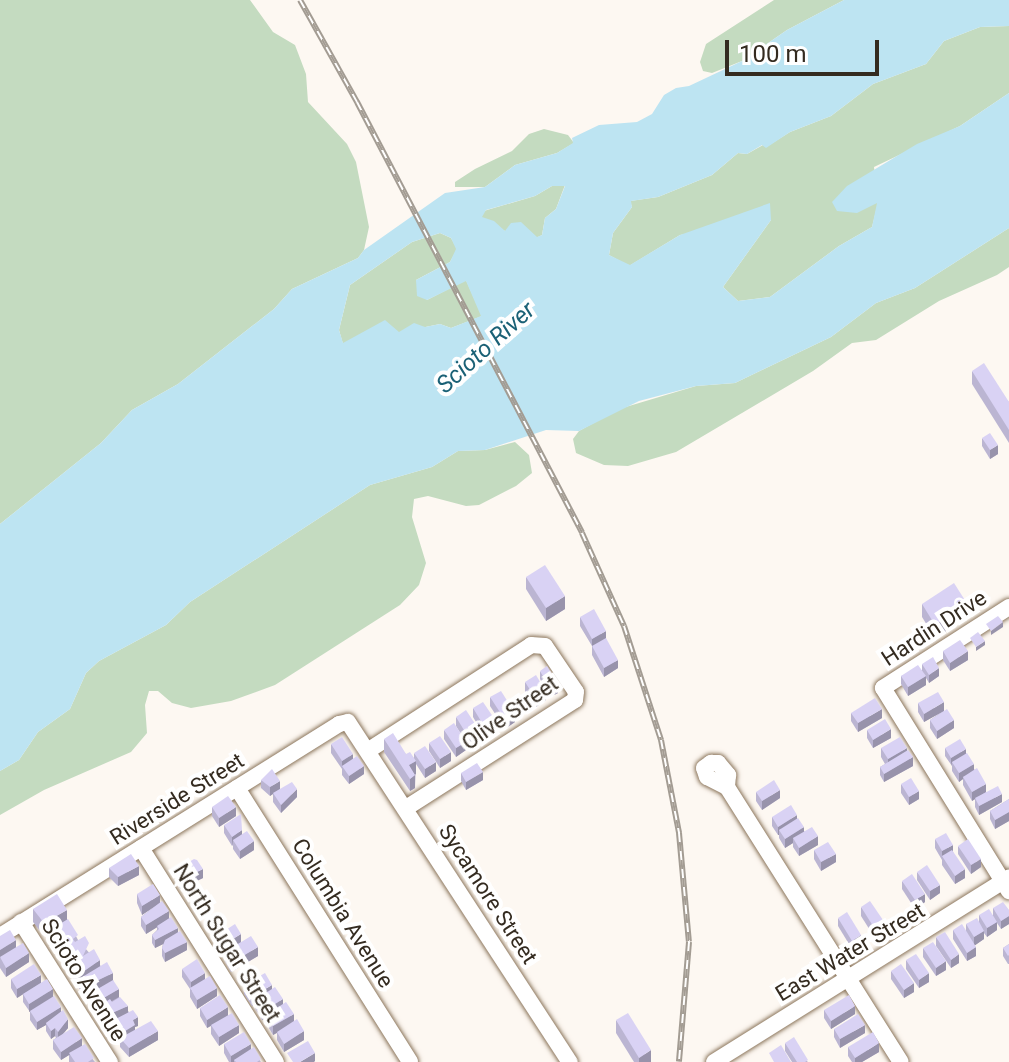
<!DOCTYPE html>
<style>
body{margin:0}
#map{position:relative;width:1009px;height:1062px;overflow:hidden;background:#fdf8f2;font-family:Roboto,sans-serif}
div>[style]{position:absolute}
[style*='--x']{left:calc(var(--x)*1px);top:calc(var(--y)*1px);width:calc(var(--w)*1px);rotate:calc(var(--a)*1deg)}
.green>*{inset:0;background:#c4dbc0}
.water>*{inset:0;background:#bde4f2}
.roads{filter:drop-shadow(0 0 2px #8c765c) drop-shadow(0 0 2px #8c765c)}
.minor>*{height:16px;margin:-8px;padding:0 8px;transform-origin:8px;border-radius:8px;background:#fff}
.rail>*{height:6px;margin-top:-3px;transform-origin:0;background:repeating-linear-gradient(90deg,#fff 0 9px,#a39c93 0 18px);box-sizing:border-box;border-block:2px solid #a39c93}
.wall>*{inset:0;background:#bbb5d2}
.shaded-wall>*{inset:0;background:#9893ab}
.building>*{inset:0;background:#d9d2f4}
span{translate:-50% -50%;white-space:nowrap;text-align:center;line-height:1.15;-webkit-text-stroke:8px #fff;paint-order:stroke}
.street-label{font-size:22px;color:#342b20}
.water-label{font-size:24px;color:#1a6176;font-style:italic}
.scale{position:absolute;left:725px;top:40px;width:154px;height:36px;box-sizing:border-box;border:4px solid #342b20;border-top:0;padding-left:10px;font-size:24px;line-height:28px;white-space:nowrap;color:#342b20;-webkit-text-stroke:6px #fff;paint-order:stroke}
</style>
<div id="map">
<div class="green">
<i style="clip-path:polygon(0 0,250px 0,273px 32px,295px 45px,306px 74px,308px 102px,347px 144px,356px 162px,369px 227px,364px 250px,358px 258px,292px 289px,274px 309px,178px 384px,132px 410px,101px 443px,0 524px)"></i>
<i style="clip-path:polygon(774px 0,844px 0,787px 30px,742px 61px,712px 73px,703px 71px,700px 62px,706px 44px)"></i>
<i style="clip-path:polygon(1009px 26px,1009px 93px,960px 126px,874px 167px,878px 203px,872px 227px,839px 246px,770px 297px,738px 301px,723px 287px,771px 220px,680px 235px,629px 266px,609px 255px,613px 233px,632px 207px,630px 201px,658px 197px,712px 175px,738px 153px,747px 154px,763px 145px,766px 147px,790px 132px,831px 116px,873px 84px,926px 64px,944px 41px,980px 27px)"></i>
<i style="clip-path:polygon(544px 129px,568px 135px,574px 143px,557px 153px,515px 165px,485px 187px,455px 187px,455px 182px,475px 169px,512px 151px,529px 134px)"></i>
<i style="clip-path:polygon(565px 185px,556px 209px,545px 218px,542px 235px,536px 238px,505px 231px,481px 218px,482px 212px,487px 210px,535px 196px,552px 186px)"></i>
<i style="clip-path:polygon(1009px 228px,1009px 267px,997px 275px,939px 301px,876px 340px,852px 343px,813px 371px,676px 452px,628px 466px,604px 465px,576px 453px,573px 439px,579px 431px,619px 409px,696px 386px,735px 383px,831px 337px,876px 303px,915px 288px)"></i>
<i style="clip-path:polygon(440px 233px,451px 238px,457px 249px,450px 262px,416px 280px,427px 300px,466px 280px,482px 316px,451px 328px,440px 324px,343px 344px,339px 330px,350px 285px,412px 242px)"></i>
<i style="clip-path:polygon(515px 442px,529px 455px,532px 473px,516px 486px,479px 505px,466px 506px,428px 496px,414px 499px,412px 517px,426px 563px,419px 585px,400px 605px,275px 685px,231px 701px,191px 708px,172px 703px,158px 691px,149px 691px,145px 705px,147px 733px,131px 752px,44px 790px,0 815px,0 771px,19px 760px,38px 732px,70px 709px,86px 673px,99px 661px,166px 625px,190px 602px,370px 485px,432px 467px,458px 451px,485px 450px)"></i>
</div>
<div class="water">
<i style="clip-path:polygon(evenodd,844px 0,1009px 0,1009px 26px,980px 27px,944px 41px,926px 64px,873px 84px,831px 116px,790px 132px,766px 148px,762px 145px,747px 154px,738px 153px,712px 175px,658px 197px,631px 201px,632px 207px,613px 233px,609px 255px,630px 265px,680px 235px,770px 203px,771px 220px,723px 287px,738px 301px,770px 297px,839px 246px,872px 227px,877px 203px,857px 213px,837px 211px,832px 202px,847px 186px,917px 144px,960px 126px,1009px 93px,1009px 228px,915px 288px,876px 303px,831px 337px,735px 383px,696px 386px,639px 401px,579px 431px,546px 430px,485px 450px,458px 451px,432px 467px,370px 485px,190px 602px,166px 625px,99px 661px,86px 673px,70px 709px,38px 732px,19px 760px,0 771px,0 524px,101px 443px,132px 410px,178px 384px,274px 309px,292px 289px,358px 258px,364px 250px,445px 193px,485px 187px,515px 165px,557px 153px,573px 143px,572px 138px,599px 125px,637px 122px,652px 114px,664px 95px,676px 88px,689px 86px,742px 61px,787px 30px,844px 0,552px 186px,565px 186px,556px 209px,545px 218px,542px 235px,537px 237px,521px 222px,511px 223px,505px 231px,494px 221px,482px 217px,486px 210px,535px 196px,552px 186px,844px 0,440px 233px,451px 238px,456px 249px,450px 262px,416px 280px,417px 296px,427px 300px,466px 281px,481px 316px,451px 328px,440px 324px,425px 327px,414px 323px,399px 332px,385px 320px,343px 343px,339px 330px,350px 285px,412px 242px,440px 233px)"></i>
</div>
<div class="roads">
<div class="minor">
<i style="--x:1009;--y:607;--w:150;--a:147.3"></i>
<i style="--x:883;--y:688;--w:239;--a:58.2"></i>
<i style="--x:369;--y:750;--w:193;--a:-32.9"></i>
<i style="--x:531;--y:645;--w:14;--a:4"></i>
<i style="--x:545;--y:646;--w:55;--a:56"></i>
<i style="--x:576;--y:692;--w:8;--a:97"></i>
<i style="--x:575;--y:700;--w:201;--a:147.4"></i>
<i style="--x:727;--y:787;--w:22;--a:-153"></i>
<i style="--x:707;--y:777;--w:9;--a:-108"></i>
<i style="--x:704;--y:768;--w:9;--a:-36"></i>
<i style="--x:711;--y:763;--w:7;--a:0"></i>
<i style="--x:718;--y:763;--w:16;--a:50"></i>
<i style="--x:728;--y:775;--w:12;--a:95"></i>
<i style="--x:727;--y:787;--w:325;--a:57.7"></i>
<i style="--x:237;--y:788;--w:324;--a:57.7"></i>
<i style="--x:141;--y:848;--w:253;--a:57.8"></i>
<i style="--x:21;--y:922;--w:166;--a:57.6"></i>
<i style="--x:0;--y:936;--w:400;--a:-32"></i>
<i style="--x:339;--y:724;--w:9;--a:-13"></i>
<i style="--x:348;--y:722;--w:406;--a:56.9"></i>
<i style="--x:714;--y:1062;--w:348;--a:-32"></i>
</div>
</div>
<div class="rail">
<i style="--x:300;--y:0;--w:117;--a:60.8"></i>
<i style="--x:357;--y:102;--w:486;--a:62.4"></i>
<i style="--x:582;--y:533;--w:102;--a:65.7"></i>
<i style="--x:624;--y:626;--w:120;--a:72"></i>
<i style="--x:661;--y:740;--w:95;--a:79"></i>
<i style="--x:679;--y:833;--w:109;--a:84.8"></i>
<i style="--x:689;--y:942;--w:120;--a:94.8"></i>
</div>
<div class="wall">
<i style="clip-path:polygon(972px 371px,1009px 402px,1009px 443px,972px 384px)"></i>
<i style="clip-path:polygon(982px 438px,998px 454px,990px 459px,982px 446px)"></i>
<i style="clip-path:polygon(526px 577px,565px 609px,546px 621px,526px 589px)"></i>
<i style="clip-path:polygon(922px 604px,968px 617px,935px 638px,922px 617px)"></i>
<i style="clip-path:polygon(580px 617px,606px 639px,618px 668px,604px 677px,592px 655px,592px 646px,580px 626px)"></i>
<i style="clip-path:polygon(943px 651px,968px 660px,950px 671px,943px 660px)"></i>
<i style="clip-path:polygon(922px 664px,939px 676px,929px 683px,926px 678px,926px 685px,908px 696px,901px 684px,901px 676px,922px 670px)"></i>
<i style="clip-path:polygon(540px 671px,558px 693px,550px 697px,540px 679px)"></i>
<i style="clip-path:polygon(525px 682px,546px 700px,536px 707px,525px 691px)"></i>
<i style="clip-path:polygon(490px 697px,515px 722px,505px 729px,490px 706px)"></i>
<i style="clip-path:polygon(918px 703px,944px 711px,954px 728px,937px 739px,930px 728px,930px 720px,943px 711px,924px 722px,918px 712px)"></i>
<i style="clip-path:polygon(473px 708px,498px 733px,487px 740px,473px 717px)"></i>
<i style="clip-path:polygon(851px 713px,882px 718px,858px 732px,851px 721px)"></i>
<i style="clip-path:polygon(456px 717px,481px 742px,470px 749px,456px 726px)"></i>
<i style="clip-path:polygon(444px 730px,466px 750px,456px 757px,444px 739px)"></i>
<i style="clip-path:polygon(867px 730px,891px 738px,873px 748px,867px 738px)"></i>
<i style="clip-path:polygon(384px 739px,406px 754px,414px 758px,414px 753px,436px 771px,425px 778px,416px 764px,415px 788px,410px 791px,384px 752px)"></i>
<i style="clip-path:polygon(429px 743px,451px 761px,440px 768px,429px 751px)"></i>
<i style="clip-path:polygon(331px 744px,353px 759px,364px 774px,349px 784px,342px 775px,342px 769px,331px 753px)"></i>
<i style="clip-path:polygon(881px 748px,907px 751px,913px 766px,884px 782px,880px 775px,880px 767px,885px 764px,881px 757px)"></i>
<i style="clip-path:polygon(945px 748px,966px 753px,986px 792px,1002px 802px,979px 815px,975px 807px,975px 799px,972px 801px,963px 785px,963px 779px,959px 782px,952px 771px,952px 766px,945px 756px)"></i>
<i style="clip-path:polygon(461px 773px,483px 780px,466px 790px,461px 781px)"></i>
<i style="clip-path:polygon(261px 780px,280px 789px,297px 797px,281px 813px,273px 802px,273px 794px,270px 796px,261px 788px)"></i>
<i style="clip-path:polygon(901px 784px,919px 799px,909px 805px,901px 793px)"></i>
<i style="clip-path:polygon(756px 792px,780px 798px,762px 810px,756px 801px)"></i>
<i style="clip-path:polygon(1009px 799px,1009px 821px,995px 829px,990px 819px,990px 811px)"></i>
<i style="clip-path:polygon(212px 807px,236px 816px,219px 827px,212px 816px)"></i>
<i style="clip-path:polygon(772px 817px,797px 819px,804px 831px,818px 845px,799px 856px,793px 847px,793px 843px,785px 848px,779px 838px,779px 835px,778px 835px,772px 826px)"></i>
<i style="clip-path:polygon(224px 825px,242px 834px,254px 850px,240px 859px,233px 849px,233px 845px,232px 846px,224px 833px)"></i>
<i style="clip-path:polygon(935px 839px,953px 852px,965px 878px,955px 884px,942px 865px,942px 860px,935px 848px)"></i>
<i style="clip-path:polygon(958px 846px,981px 867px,971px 874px,958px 854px)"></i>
<i style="clip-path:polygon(814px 850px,836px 862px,821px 871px,814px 859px)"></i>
<i style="clip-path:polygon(109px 868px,139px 875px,118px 886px,109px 877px)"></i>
<i style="clip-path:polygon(177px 869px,203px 878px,180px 889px,177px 878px)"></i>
<i style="clip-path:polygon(917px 872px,940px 893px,930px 900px,917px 880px)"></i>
<i style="clip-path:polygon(902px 881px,925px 902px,915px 909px,902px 889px)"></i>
<i style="clip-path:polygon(137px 894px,160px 903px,178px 932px,187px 950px,165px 962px,162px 956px,162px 948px,163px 944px,155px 948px,152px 943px,152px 935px,157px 930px,157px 927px,146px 934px,141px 926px,141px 917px,155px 906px,142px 915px,137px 903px)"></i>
<i style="clip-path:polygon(861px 907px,883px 929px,873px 935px,861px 916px)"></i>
<i style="clip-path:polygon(993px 908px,1009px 910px,1009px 924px,1001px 929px,997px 923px,997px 930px,987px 937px,984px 933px,984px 939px,975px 945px,976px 956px,967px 961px,953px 939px,953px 930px,966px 932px,966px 924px,979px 922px,979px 915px,993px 915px)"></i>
<i style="clip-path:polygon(33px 909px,67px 919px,78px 940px,113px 980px,119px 997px,138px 1026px,135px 1027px,135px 1030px,158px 1040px,129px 1057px,120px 1047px,120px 1039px,119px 1036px,111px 1041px,106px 1032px,106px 1024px,103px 1026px,98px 1018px,98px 1010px,104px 1006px,95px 1012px,89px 1003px,89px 994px,96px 991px,84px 996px,79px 988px,79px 983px,77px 984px,70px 973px,70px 969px,68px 970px,61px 959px,61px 952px,58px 954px,48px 939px,48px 933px,44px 936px,33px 922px)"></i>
<i style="clip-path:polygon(838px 918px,861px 944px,852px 949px,838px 926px)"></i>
<i style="clip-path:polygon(0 936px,29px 962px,6px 977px,0 968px)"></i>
<i style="clip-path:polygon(215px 937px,241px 942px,258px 956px,231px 972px,225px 961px,225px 952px,221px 955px,215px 946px)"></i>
<i style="clip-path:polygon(936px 937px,959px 963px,951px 968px,936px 946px)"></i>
<i style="clip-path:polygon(1009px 944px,1009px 964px,1008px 964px,1003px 956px,1003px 948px)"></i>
<i style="clip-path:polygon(923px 948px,946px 970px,936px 976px,923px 957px)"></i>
<i style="clip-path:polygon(906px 960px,929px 982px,919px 988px,906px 969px)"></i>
<i style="clip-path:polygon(182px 969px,205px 979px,217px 996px,197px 1009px,190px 997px,190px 989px,182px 977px)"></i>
<i style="clip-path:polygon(891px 971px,914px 992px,904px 998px,891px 979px)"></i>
<i style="clip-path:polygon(11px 979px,41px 983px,53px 996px,68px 1028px,63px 1034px,82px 1046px,95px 1062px,69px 1062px,69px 1055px,61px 1060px,53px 1049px,53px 1040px,56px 1038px,55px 1036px,51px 1039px,46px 1031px,46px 1025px,37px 1030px,30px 1020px,30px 1012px,23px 1002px,23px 994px,17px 998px,11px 988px)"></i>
<i style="clip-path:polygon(244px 985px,272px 989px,294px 1021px,304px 1040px,284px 1052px,277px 1040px,277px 1033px,273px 1035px,266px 1023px,266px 1018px,262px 1020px,255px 1008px,255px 1004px,252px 1006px,244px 994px)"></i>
<i style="clip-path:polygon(200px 1008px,228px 1015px,239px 1033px,219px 1046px,211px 1034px,211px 1026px,207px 1028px,200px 1016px)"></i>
<i style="clip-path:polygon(824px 1010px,855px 1014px,831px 1029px,824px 1018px)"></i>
<i style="clip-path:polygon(616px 1020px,651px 1062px,634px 1062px,616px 1033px)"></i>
<i style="clip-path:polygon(834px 1029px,865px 1033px,840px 1048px,834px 1037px)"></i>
<i style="clip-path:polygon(785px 1043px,808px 1062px,792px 1062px,785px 1051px)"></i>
<i style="clip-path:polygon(224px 1044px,251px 1049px,261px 1062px,229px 1062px,224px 1053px)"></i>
<i style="clip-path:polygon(848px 1047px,879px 1052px,862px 1062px,852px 1062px,848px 1056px)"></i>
</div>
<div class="shaded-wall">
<i style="clip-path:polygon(998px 445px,998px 454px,990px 459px,990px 450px)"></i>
<i style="clip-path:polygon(565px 596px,565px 609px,546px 621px,546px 608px)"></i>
<i style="clip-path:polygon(968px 605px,968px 617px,935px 638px,935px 625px)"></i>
<i style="clip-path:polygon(1003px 622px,1003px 627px,991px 635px,991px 631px)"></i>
<i style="clip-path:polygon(606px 631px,606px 639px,592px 647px,592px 639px)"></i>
<i style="clip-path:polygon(985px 641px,985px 645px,976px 651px,976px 647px)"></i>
<i style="clip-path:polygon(968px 651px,968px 660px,950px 671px,950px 663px)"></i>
<i style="clip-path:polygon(618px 660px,618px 668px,604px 677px,604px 668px)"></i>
<i style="clip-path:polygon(939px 668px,939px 676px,929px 683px,929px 675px)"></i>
<i style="clip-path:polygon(926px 676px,926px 685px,908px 696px,908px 687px)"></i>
<i style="clip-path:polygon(558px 684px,558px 693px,550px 697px,550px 688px)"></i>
<i style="clip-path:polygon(546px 692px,546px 700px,536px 707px,536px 699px)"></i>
<i style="clip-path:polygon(944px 702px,944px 711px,924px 722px,924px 714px)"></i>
<i style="clip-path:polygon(882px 709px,882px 718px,858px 732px,858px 723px)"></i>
<i style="clip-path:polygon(515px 713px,515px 722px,505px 729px,505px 720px)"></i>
<i style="clip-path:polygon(954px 720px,954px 728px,937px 739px,937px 731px)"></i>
<i style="clip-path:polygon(498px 724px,498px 733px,487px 740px,487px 731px)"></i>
<i style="clip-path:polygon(891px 729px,891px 738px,873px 748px,873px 740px)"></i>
<i style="clip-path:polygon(481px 733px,481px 742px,470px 749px,470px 740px)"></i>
<i style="clip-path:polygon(466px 742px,466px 750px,456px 757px,456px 748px)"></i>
<i style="clip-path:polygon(907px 748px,907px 757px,888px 768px,888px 759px)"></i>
<i style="clip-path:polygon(966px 749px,966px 758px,952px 762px,951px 766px,951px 758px)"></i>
<i style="clip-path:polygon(451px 752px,451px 761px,440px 768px,440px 759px)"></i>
<i style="clip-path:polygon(353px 754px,353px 762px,342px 766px,342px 769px,342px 761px)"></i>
<i style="clip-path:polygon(913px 757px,913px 766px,884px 782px,884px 774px)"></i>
<i style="clip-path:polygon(416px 761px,416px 774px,409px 778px,409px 765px)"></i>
<i style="clip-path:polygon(436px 762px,436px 771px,425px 778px,425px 769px)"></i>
<i style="clip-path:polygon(974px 764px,974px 773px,963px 777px,963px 779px,959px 782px,959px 773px)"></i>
<i style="clip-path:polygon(364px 766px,364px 774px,349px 784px,349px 776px)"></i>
<i style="clip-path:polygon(483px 772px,483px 780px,466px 790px,466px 782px)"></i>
<i style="clip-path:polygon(415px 775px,415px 788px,410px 791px,410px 779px)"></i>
<i style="clip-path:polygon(280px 781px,280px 789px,270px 796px,270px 787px)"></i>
<i style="clip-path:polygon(986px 784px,986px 792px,972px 801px,972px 792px)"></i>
<i style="clip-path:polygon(297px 789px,297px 797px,281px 813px,281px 805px)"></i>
<i style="clip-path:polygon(780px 790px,780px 798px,762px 810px,762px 801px)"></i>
<i style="clip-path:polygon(919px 791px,919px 799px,909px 805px,909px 797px)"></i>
<i style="clip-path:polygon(1002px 794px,1002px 802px,979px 815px,979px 806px)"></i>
<i style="clip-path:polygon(236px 807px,236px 816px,219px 827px,219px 818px)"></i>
<i style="clip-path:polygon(1009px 812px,1009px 821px,995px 829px,995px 820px)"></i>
<i style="clip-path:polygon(797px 815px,797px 823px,779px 830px,779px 835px,778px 835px,778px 827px)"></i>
<i style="clip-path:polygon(804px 827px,804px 836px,793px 838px,793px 843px,785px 848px,785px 839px)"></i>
<i style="clip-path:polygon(242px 830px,242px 839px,233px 840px,232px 846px,232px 837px)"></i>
<i style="clip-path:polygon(818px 836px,818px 845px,799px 856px,799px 848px)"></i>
<i style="clip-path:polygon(254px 841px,254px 850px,240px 859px,240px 851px)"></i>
<i style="clip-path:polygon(953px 845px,953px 853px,942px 856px,942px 851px)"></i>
<i style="clip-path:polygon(836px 854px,836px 862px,821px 871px,821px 862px)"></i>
<i style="clip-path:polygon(981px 859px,981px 867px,971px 874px,971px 865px)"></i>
<i style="clip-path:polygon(139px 866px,139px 875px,118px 886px,118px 877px)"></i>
<i style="clip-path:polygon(203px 869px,203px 878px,180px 889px,180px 880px)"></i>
<i style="clip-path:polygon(965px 869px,965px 878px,955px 884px,955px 876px)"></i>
<i style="clip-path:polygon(940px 885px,940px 893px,930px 900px,930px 891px)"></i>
<i style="clip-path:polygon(925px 894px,925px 902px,915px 909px,915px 900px)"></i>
<i style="clip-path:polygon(160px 895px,160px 903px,142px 915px,142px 906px)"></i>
<i style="clip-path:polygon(67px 910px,67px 923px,48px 931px,48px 933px,44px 936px,44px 923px)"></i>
<i style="clip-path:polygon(169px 911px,169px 920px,146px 934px,146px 925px)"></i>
<i style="clip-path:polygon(1009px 916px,1009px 924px,1001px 929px,1001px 921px)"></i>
<i style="clip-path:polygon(883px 920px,883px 929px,873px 935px,873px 926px)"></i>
<i style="clip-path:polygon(997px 922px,997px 930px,987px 937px,987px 928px)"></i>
<i style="clip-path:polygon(178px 928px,178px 937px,155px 948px,155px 940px)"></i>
<i style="clip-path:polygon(984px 931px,984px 939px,974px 946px,974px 937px)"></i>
<i style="clip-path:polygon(241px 934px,241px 942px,221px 955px,221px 946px)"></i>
<i style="clip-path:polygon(861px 935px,861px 944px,852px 949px,852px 941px)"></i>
<i style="clip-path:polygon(16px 940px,16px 948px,0 958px,0 950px)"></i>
<i style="clip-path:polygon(64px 941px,64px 950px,58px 954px,58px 945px)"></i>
<i style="clip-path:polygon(187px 942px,187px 950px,165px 962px,165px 953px)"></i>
<i style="clip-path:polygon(258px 947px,258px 956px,231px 972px,231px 963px)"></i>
<i style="clip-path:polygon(976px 947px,976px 956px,967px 961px,967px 953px)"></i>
<i style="clip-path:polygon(29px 953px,29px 962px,6px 977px,6px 968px)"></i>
<i style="clip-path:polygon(959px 954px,959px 963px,951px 968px,951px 960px)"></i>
<i style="clip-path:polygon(100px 960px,100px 969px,79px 979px,79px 983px,77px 984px,77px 976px)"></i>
<i style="clip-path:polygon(946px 961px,946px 970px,936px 976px,936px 968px)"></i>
<i style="clip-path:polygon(113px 973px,113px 982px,84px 996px,84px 987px)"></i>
<i style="clip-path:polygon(205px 973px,205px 981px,191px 991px,191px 982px)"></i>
<i style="clip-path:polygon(929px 973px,929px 982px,919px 988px,919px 980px)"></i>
<i style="clip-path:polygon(41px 975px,41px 983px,17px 998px,17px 989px)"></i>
<i style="clip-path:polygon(914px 983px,914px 992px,904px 998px,904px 990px)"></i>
<i style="clip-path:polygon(272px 985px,272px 993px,255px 1000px,255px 1004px,252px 1006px,252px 997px)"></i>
<i style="clip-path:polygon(217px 988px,217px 996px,197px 1009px,197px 1000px)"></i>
<i style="clip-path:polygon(53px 989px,53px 998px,29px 1012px,29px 1004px)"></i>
<i style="clip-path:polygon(119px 989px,119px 997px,105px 1005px,104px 1003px,104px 1006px,95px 1012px,95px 1003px)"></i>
<i style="clip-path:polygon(283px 999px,283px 1008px,266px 1015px,266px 1018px,262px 1020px,262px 1012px)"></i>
<i style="clip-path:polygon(128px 1006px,128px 1014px,103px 1026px,103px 1017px)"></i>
<i style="clip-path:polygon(855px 1006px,855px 1014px,831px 1029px,831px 1021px)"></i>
<i style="clip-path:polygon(61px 1007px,61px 1016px,46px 1023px,46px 1025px,37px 1030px,37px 1022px)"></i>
<i style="clip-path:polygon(228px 1007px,228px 1016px,207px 1028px,207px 1020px)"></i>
<i style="clip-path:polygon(294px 1014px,294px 1023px,273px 1035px,273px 1026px)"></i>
<i style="clip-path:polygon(138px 1017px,138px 1026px,135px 1027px,135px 1033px,122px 1041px,122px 1033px,133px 1020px)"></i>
<i style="clip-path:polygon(68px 1019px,68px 1028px,58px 1040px,58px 1032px)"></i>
<i style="clip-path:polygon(239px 1025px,239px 1033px,219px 1046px,219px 1037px)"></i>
<i style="clip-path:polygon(865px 1025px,865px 1033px,840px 1048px,840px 1039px)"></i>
<i style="clip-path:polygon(55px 1028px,55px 1036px,51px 1039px,51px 1031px)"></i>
<i style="clip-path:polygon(119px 1028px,119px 1036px,111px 1041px,111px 1032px)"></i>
<i style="clip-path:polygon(158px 1031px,158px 1040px,129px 1057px,129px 1048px)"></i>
<i style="clip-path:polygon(304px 1031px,304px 1040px,284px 1052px,284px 1044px)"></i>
<i style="clip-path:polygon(82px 1038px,82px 1047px,61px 1060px,61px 1052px)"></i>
<i style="clip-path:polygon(879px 1043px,879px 1052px,862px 1062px,855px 1062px,855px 1058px)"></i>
<i style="clip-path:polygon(251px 1044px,251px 1053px,234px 1060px,234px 1062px,231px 1062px,231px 1056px)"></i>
<i style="clip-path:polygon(651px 1050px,651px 1062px,639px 1062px,639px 1058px)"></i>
<i style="clip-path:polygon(315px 1053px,315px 1061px,314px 1062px,300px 1062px)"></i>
</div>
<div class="building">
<i style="clip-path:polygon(984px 363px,1009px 402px,1009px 430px,972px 371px)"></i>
<i style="clip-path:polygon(990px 433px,998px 445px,990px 450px,982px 438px)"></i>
<i style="clip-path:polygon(545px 565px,565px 596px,546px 608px,526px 577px)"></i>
<i style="clip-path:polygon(954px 583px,968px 605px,935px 625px,922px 604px)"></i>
<i style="clip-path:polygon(594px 609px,606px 631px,592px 639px,580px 617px)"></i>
<i style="clip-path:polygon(998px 616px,1003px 622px,991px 631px,986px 624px)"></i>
<i style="clip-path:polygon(978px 632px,985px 641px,976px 647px,970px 638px)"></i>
<i style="clip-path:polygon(606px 638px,618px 660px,604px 668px,592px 646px)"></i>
<i style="clip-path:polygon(960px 640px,968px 651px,950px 663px,943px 651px)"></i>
<i style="clip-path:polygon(933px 657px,939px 668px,929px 675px,922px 664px)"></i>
<i style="clip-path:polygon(918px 665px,926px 676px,908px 687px,901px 676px)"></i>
<i style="clip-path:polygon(547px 666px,558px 684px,550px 688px,540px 671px)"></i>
<i style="clip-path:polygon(536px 675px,546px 692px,536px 699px,525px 682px)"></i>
<i style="clip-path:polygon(501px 691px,515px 713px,505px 720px,490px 697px)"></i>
<i style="clip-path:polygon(938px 692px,944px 702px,924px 714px,918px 703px)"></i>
<i style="clip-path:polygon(875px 698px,882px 709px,858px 723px,851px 713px)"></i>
<i style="clip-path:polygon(483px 702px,498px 724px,487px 731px,473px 708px)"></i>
<i style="clip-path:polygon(947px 709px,954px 720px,937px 731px,930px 720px)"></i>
<i style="clip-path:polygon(466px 710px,481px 733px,470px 740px,456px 717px)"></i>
<i style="clip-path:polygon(885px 719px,891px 729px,873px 740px,867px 730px)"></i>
<i style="clip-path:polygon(454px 723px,466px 742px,456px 748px,444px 730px)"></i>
<i style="clip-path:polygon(393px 733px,406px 754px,410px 752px,416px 761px,409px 765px,415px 775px,410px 779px,384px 739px)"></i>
<i style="clip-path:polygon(440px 736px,451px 752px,440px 759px,429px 743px)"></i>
<i style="clip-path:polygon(342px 737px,353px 754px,342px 761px,331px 744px)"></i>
<i style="clip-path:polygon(900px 737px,907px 748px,888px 759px,881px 748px)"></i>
<i style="clip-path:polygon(960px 739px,966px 749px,951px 758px,945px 748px)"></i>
<i style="clip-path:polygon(425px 746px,436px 762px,425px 769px,414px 753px)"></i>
<i style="clip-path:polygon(908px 750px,913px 757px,884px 774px,880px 767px)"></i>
<i style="clip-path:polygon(967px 753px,974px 764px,959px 773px,952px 762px)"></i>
<i style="clip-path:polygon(357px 756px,364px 766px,349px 776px,342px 766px)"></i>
<i style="clip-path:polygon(477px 763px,483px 772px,466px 782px,461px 773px)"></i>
<i style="clip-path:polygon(977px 768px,986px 784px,972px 792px,963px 777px)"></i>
<i style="clip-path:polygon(272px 769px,280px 781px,270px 787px,261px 780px)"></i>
<i style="clip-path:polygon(911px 778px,919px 791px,909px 797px,901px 784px)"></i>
<i style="clip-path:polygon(774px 780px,780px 790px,762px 801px,756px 792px)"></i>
<i style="clip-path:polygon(292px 782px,297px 789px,281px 805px,273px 793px)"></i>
<i style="clip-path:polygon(998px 786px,1002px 794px,979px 806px,975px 798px)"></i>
<i style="clip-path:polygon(228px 796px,236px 807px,219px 818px,212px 807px)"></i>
<i style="clip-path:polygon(1009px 799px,1009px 812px,995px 820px,990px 811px)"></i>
<i style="clip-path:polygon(791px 805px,797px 815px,778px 827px,772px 817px)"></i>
<i style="clip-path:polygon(241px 814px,242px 830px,232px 837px,224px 825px)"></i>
<i style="clip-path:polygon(798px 818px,804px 827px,785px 839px,779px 830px)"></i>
<i style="clip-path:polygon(812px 827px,818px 836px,799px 848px,793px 838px)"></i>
<i style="clip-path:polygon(247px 831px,254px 841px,240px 851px,233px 840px)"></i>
<i style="clip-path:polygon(946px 833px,953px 845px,942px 851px,935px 839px)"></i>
<i style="clip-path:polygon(968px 839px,981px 859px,971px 865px,958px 846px)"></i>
<i style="clip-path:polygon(828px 842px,836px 854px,821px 862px,814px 850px)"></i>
<i style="clip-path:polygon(952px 850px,965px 869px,955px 876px,942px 856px)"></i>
<i style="clip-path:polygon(131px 854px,139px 866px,118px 877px,109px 868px)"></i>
<i style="clip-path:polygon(194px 859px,197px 860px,203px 869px,180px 880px,177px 869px)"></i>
<i style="clip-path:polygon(927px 865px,940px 885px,930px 891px,917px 872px)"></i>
<i style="clip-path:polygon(912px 874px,925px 894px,915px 900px,902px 881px)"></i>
<i style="clip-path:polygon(153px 884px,160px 895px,142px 906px,137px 894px)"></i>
<i style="clip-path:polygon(57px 894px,67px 910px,44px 923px,33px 909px)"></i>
<i style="clip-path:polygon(162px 901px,169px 911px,146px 925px,141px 917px)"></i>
<i style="clip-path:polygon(870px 901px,883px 920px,873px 926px,861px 907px)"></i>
<i style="clip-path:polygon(1003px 902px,1009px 910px,1009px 916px,1001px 921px,993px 908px)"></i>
<i style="clip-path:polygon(989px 909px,997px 922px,987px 928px,979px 915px)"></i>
<i style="clip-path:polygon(847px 912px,861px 935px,852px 941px,838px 918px)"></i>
<i style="clip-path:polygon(171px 917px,178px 928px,155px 940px,152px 935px,159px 929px,157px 926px)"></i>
<i style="clip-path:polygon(977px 918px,984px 931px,974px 937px,966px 924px)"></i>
<i style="clip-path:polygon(68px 919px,78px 935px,73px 939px,75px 942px,85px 936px,89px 943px,83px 956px,94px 949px,100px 960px,77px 976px,70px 964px,75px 958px,68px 962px,61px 950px,67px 947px,64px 941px,58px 945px,48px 931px)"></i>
<i style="clip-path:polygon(235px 924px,241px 934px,221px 946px,215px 937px)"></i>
<i style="clip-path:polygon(962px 924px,976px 947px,967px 953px,953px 930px)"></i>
<i style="clip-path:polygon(10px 930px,16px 940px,0 950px,0 936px)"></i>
<i style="clip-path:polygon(180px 931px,187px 942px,165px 953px,162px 948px,165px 940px)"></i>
<i style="clip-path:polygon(945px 932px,959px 954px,951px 960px,936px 937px)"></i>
<i style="clip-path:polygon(251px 936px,258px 947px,231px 963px,225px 952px)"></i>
<i style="clip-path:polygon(933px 942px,946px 961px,936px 968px,923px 948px)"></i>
<i style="clip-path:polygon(23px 943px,29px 953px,6px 968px,0 957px)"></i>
<i style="clip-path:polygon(1009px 944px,1009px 955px,1008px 956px,1003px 948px)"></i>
<i style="clip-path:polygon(916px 954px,929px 973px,919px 980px,906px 960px)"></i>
<i style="clip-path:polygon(197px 959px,205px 973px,191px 982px,182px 969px)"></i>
<i style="clip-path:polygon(107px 962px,113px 973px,84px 987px,79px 979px)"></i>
<i style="clip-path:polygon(34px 964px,41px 975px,17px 989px,11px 979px)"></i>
<i style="clip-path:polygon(901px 964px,914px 983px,904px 990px,891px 971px)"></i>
<i style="clip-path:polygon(265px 973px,272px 985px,252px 997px,244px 985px)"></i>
<i style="clip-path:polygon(210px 976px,217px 988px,197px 1000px,190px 988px)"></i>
<i style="clip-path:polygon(47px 979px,53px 989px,29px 1004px,23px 994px)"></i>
<i style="clip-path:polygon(113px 980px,119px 989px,95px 1003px,89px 994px)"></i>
<i style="clip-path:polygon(275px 987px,283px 999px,262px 1012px,255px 1000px)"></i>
<i style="clip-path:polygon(220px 995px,228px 1007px,207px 1020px,200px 1008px)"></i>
<i style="clip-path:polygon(849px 995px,855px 1006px,831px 1021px,824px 1010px)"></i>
<i style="clip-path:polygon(54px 996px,61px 1007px,37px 1022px,30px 1011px)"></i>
<i style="clip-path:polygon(120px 997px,128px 1006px,103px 1017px,98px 1010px,105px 1005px,104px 1003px,110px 999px,112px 1002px)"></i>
<i style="clip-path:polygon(286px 1002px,294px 1014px,273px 1026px,266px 1015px)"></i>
<i style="clip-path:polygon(63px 1010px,68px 1019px,58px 1032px,55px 1028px,51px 1031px,46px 1023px)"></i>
<i style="clip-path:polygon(133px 1010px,138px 1017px,133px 1020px,135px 1025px,122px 1033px,119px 1028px,111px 1032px,106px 1024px)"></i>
<i style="clip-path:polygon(232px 1013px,239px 1025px,219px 1037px,211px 1025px)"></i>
<i style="clip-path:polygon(628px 1013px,651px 1050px,639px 1058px,616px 1020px)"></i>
<i style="clip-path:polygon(858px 1014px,865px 1025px,840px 1039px,834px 1029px)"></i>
<i style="clip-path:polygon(297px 1019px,304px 1031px,284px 1044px,277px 1032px)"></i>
<i style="clip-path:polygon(151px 1021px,158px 1031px,129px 1048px,120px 1038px)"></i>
<i style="clip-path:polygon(74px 1027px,82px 1038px,61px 1052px,53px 1040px)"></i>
<i style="clip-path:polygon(244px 1032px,251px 1044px,231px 1056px,224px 1044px)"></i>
<i style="clip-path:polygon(873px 1032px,879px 1043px,855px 1058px,848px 1047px)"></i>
<i style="clip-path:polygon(794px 1037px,808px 1060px,805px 1062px,797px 1062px,785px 1043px)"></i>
<i style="clip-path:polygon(308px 1041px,315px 1053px,300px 1062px,293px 1062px,287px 1053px)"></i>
<i style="clip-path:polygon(85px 1044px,94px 1058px,88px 1062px,75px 1062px,69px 1053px)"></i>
<i style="clip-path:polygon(781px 1045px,791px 1062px,774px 1062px,769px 1053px)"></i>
<i style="clip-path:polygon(254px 1047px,261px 1059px,257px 1062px,236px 1062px,234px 1060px)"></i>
</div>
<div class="street-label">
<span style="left:934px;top:628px;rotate:-33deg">Hardin Drive</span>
<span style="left:510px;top:713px;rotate:-35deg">Olive Street</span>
<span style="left:177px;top:799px;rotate:-32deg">Riverside Street</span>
<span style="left:488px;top:894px;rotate:57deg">Sycamore Street</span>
<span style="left:343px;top:913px;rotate:58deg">Columbia Avenue</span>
<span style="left:227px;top:943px;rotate:58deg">North Sugar Street</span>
<span style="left:850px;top:952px;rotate:-31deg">East Water Street</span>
<span style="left:84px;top:980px;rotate:58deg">Scioto Avenue</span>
</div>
<div class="water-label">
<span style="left:486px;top:348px;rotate:-42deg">Scioto River</span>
</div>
<div class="scale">100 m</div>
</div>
